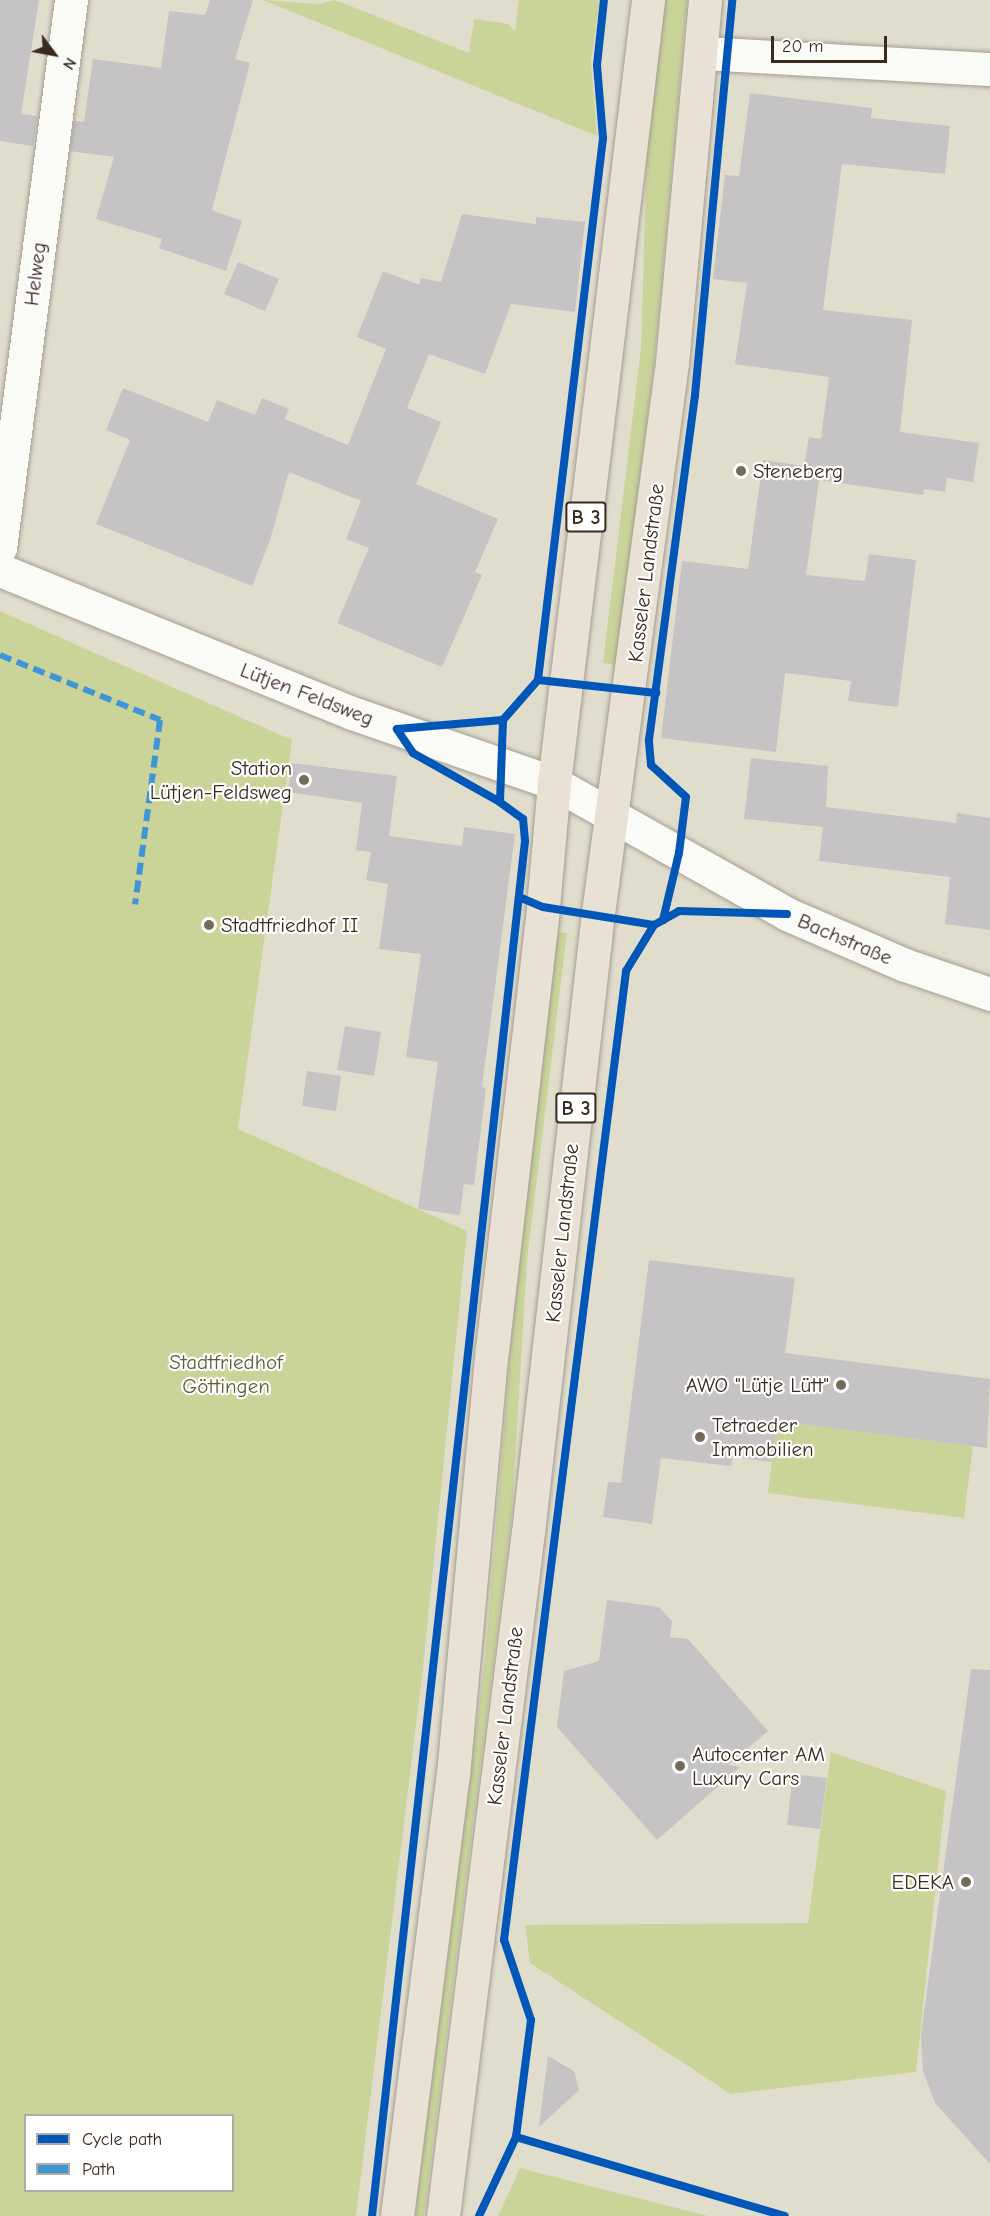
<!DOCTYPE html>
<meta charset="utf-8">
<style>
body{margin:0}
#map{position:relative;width:990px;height:2216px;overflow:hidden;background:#e1ddcc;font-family:"Comic Neue",sans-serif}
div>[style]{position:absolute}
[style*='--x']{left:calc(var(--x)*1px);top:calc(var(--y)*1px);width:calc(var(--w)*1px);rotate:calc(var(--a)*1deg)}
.green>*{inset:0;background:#cad499}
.building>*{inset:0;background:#c6c3c4}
.roads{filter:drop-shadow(0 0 2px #a29d92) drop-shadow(0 0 2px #a29d92)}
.street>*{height:33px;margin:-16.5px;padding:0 16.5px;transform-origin:16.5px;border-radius:16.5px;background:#fafaf7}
.primary>*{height:33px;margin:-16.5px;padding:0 16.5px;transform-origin:16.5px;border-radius:16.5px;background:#eae1d5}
.quiet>*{height:6px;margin-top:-3px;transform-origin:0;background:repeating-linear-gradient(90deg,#3e96d5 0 12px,transparent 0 18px)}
.cycleway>*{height:8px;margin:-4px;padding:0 4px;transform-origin:4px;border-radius:4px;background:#0057b8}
.dots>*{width:16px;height:16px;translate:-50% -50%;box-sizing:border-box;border:3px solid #fff;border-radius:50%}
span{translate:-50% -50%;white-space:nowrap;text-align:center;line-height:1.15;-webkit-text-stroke:4.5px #fff;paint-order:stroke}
.shield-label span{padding:2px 4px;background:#fff;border:2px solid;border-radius:4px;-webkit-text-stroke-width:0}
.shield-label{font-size:20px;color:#3b2a1e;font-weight:700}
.street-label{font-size:21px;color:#3b2a1e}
.poi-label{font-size:21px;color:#3b2a1e}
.left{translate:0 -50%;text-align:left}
.right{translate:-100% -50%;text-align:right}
.park-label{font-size:21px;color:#605b37}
.legend{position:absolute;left:24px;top:2114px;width:210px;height:78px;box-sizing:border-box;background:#fff;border:2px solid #b1aaa5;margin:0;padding:8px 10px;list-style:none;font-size:18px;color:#3b2a1e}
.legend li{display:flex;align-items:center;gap:12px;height:30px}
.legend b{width:30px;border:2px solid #b1aaa5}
.north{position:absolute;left:24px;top:24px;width:60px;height:60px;-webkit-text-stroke:4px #fff;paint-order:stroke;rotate:122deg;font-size:16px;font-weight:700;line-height:24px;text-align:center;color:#3b2a1e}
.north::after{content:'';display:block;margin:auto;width:21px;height:27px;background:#3b2a1e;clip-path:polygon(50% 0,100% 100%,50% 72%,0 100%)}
.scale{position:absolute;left:771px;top:36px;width:116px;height:27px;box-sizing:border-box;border:3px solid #3b2a1e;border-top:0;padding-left:8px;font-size:18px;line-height:21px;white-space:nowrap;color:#3b2a1e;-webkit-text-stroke:4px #fff;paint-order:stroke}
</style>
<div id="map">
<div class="green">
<i style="clip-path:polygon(263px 0,319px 4px,335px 0,469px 53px,474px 19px,509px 24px,515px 32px,519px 0,600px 0,591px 61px,597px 136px)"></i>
<i style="clip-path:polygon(665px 0,687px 0,655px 355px,617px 665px,603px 663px,641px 348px,647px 145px)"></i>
<i style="clip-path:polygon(evenodd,0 611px,292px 740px,238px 1129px,467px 1231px,423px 1668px,356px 2216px,0 2216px,0 611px,26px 2116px,232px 2116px,232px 2190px,26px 2190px,26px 2116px)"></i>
<i style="clip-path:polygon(558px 932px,567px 933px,527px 1260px,512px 1512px,424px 2216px,415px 2216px,485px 1660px,517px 1272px)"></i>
<i style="clip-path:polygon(777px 1421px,973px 1446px,964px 1518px,768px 1493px)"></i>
<i style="clip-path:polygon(831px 1752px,946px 1791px,916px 2072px,731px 2094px,530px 1963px,525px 1925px,808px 1923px)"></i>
<i style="clip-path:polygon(520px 2168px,708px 2216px,498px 2216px)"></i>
</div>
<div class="building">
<i style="clip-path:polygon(0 0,39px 0,21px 114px,37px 116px,33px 146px,0 141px)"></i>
<i style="clip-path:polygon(210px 0,253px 0,235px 59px,250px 63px,212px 210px,242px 221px,226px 271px,159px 248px,162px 239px,96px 219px,114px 157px,70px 151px,74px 121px,84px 122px,93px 59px,161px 68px,169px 11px,205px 15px)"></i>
<i style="clip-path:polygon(750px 93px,872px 108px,871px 118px,950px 126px,945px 174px,842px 164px,823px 310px,912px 320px,900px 432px,979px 443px,973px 482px,947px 478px,945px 492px,924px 489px,923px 495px,819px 480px,806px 575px,865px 581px,869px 554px,916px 560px,898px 707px,848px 701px,851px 681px,785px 673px,776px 752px,661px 738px,682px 561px,748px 569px,763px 460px,804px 466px,809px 437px,821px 439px,829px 377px,735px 364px,747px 283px,713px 279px,725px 175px,739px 176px)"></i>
<i style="clip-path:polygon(462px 214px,536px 224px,536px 217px,585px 222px,575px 312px,511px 304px,485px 374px,429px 354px,407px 408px,441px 422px,416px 484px,498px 519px,475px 572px,482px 575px,442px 667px,337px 623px,369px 548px,346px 539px,361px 501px,289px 472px,270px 540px,252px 586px,96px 524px,130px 440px,106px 430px,123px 388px,208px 422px,217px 400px,255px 415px,262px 398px,289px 409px,285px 419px,348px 445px,386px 349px,357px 337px,383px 271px,419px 285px,421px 278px,441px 282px)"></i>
<i style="clip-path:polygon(238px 262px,279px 279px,265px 311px,224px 294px)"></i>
<i style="clip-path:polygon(751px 758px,828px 766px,826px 807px,956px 823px,957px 813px,990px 818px,990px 930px,945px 924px,950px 877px,819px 861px,823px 827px,744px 819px)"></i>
<i style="clip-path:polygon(292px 763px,397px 776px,389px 836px,462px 846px,464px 827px,515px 834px,482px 1087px,486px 1088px,474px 1185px,464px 1184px,460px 1215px,418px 1209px,438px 1062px,406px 1057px,421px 954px,379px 949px,388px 884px,366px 880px,371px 852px,356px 850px,362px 803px,288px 792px)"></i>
<i style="clip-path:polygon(345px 1026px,381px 1032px,374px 1076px,337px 1070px)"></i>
<i style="clip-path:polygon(307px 1071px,341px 1076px,336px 1111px,302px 1106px)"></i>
<i style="clip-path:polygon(649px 1260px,795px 1278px,785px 1353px,990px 1379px,987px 1448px,777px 1421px,772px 1462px,733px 1457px,731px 1466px,661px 1458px,652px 1524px,603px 1517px,608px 1482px,621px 1483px)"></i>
<i style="clip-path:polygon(607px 1600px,659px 1607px,672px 1621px,670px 1637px,688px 1639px,768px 1731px,728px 1765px,740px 1767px,657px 1840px,557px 1727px,564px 1671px,599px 1661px)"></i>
<i style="clip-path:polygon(971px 1669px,990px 1670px,990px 2164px,935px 2103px,923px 2071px,921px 2034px)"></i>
<i style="clip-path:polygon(793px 1774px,827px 1778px,820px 1829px,787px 1825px)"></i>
<i style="clip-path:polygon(548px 2056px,574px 2071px,579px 2090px,539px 2127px)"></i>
</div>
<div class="roads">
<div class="street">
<i style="--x:701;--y:53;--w:289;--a:3.2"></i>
<i style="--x:0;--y:548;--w:553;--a:-82.62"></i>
<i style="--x:0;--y:570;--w:380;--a:22.1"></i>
<i style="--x:352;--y:713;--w:214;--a:19.1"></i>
<i style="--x:554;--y:783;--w:267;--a:29.3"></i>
<i style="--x:787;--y:914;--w:129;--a:23.4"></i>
<i style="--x:905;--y:965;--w:90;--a:18.8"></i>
</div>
<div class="primary">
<i style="--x:397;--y:2216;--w:445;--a:-82.8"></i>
<i style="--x:453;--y:1775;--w:427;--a:-84.8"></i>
<i style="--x:492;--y:1350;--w:446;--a:-83.4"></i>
<i style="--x:543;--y:907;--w:124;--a:-84.9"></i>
<i style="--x:554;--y:783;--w:789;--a:-83.15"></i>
<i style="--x:443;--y:2216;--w:689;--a:-82.92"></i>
<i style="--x:528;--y:1532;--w:623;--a:-83.55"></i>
<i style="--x:598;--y:913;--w:555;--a:-82.34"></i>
<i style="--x:672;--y:363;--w:364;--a:-84.8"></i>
</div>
</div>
<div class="quiet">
<i style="--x:0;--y:655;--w:173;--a:22.1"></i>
<i style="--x:160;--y:720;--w:186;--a:97.7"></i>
</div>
<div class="cycleway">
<i style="--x:538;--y:680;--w:119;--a:6.3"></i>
<i style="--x:500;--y:802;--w:100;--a:-150.6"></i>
<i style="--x:413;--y:753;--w:29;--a:-124"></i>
<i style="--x:397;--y:729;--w:106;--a:-4.9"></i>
<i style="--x:519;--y:897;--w:26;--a:23"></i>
<i style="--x:543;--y:907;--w:112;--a:9.2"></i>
<i style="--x:663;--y:920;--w:18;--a:-29"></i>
<i style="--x:679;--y:911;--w:108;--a:1.6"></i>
<i style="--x:516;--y:2137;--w:280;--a:16.4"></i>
<i style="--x:372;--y:2216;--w:1383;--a:-83.65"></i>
<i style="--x:525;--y:841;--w:22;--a:-95"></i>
<i style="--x:523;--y:819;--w:29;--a:-144"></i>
<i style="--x:500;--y:802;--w:82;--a:-87.9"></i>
<i style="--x:503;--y:720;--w:53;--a:-48.8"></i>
<i style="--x:538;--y:680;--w:546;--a:-83.16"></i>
<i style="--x:603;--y:138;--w:73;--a:-94.7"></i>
<i style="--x:597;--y:65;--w:65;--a:-83.9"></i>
<i style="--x:479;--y:2216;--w:87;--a:-64.9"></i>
<i style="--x:516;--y:2137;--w:118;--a:-82.7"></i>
<i style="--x:531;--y:2020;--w:84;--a:-108.6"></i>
<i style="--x:504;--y:1940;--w:977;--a:-82.82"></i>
<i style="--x:626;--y:971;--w:54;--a:-58.7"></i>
<i style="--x:654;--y:925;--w:10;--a:-29"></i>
<i style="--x:663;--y:920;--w:69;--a:-76.6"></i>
<i style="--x:679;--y:853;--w:56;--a:-82.9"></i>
<i style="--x:686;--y:797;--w:47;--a:-137.6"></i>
<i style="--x:651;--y:765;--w:25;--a:-95"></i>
<i style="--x:649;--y:740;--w:348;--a:-82.4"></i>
<i style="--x:695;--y:395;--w:397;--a:-84.6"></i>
</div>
<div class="dots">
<i style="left:741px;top:471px;background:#75695b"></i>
<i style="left:304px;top:780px;background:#75695b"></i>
<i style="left:209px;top:925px;background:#75695b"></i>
<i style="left:841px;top:1385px;background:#75695b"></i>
<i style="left:700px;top:1437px;background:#75695b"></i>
<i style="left:680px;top:1766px;background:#75695b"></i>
<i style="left:966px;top:1882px;background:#75695b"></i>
</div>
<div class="shield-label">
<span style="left:586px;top:517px">B 3</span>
<span style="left:576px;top:1108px">B 3</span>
</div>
<div class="street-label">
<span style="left:35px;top:274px;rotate:-83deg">Helweg</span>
<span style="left:646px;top:573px;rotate:-83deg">Kasseler Landstraße</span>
<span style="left:307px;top:694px;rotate:21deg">Lütjen Feldsweg</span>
<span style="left:845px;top:939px;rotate:23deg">Bachstraße</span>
<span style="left:562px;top:1233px;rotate:-84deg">Kasseler Landstraße</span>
<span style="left:505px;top:1716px;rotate:-83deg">Kasseler Landstraße</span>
</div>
<div class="poi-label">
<span class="left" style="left:753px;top:471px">Steneberg</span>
<span class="right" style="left:292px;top:780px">Station<br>Lütjen-Feldsweg</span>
<span class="left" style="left:221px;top:925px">Stadtfriedhof II</span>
<span class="right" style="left:829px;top:1385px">AWO "Lütje Lütt"</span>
<span class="left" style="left:712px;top:1437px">Tetraeder<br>Immobilien</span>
<span class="left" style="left:692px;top:1766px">Autocenter AM<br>Luxury Cars</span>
<span class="right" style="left:954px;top:1882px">EDEKA</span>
</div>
<div class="park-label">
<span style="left:226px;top:1374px">Stadtfriedhof<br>Göttingen</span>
</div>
<ul class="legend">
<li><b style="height:8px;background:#0057b8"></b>Cycle path</li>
<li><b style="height:8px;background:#3e96d5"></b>Path</li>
</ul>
<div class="north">N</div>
<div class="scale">20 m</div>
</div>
